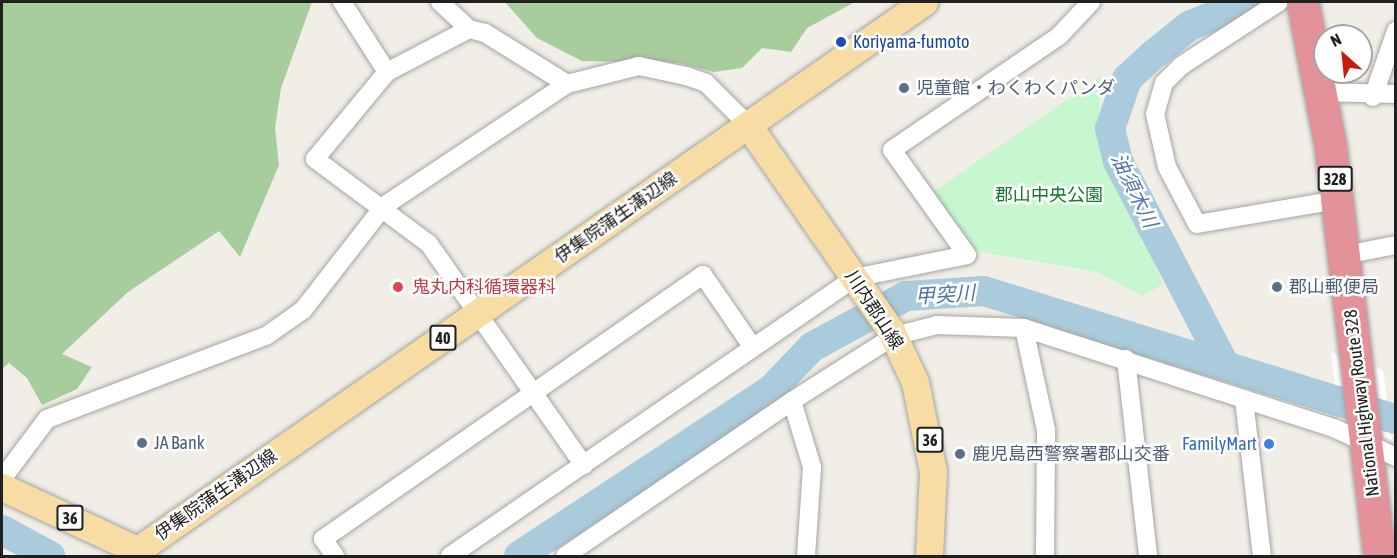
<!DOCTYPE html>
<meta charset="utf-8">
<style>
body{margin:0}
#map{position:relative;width:1397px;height:558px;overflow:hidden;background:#f0eee6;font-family:"Asap Condensed","Noto Sans JP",sans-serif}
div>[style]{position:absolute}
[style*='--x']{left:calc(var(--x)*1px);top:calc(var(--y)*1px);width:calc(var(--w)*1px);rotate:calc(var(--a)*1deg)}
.forest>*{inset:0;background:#a7cd9d}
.park>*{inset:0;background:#c6f7cf}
.pier>*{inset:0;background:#fff}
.river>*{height:30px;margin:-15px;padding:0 15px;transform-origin:15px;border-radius:15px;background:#a9cbdb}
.roads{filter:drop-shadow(0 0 2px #a4a4a4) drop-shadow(0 0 2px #a4a4a4)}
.street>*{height:18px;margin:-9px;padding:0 9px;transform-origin:9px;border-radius:9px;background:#fff}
.primary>*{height:27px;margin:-13.5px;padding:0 13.5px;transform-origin:13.5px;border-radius:13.5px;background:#f7dca4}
.highway>*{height:32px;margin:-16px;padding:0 16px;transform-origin:16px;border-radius:16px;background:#e39299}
.dots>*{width:16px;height:16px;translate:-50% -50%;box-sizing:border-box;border:3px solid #fff;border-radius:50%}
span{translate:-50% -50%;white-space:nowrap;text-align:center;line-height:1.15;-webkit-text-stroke:5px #fff;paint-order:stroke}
.shield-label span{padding:2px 4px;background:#fff;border:2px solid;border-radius:4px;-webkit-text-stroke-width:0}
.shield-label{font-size:16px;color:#202020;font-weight:700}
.transit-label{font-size:18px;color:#164399}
.left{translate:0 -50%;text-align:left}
.service-label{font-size:18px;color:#4e5e75}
.park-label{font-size:18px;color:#117a25}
.street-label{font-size:18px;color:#202020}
.health-label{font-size:18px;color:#be3a42}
.shop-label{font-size:18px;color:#366cbe}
.right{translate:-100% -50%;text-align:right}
.water-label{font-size:20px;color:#5074ab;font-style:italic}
.frame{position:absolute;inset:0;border:3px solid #202020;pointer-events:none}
.north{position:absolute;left:1313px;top:24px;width:60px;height:60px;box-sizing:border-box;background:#fff;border:2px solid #a6a6a6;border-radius:50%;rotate:333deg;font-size:16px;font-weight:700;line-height:24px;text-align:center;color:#202020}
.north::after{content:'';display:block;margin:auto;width:21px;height:27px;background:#c51d0a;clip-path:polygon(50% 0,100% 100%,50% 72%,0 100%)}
</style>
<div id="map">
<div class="forest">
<i style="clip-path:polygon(2px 2px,312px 2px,281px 88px,275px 128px,279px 165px,240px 257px,219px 231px,128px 292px,62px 354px,92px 367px,77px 389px,42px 405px,27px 378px,9px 363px,2px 369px)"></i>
<i style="clip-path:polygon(505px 2px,855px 2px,807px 28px,791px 52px,762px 48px,742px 68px,714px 72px,678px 63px,582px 61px,537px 38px)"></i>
</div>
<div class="park">
<i style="clip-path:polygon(1101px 76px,1098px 137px,1163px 284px,1143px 296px,1097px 272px,970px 250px,933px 192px)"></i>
</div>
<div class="pier">
<i style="clip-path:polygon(877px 281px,908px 327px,877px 340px,847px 294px)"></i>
<i style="clip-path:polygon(1331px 352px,1383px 370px,1392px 440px,1339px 421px)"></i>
</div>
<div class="river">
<i style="--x:1223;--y:362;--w:227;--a:-117.6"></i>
<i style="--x:1118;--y:161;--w:33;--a:-104"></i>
<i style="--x:1110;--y:129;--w:53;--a:-71.2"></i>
<i style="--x:1127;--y:79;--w:35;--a:-43"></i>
<i style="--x:1153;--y:55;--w:46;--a:-38.9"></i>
<i style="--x:1189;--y:26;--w:64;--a:-22.1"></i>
<i style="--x:2;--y:530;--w:55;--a:28.4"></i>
<i style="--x:519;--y:556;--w:302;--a:-33.4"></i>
<i style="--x:771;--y:390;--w:59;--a:-46.4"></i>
<i style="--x:812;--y:347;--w:107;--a:-28.5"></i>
<i style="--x:906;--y:296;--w:78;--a:-3.7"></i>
<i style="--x:984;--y:291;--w:431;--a:17.3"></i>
</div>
<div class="roads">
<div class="street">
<i style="--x:342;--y:2;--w:83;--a:57.3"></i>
<i style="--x:440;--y:2;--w:40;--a:43"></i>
<i style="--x:1279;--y:2;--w:117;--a:146.9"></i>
<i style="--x:1181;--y:66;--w:24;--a:135"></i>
<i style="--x:1164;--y:83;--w:32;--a:106"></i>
<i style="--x:1155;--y:114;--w:54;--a:77.2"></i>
<i style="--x:1167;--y:167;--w:64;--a:62.2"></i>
<i style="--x:1197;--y:224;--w:143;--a:-9.7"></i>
<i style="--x:567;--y:84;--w:97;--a:-148.1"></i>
<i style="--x:485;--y:33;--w:16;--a:-166"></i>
<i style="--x:469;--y:29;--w:93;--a:152.3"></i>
<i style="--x:387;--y:72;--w:113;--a:129.6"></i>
<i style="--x:315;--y:159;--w:142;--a:36.7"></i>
<i style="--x:429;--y:244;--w:270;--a:55"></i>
<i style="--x:1321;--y:92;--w:75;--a:1.5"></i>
<i style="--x:1373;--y:97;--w:70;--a:-70.8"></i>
<i style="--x:1345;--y:255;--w:52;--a:-11.1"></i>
<i style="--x:1126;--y:359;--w:198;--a:83.6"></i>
<i style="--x:1244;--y:399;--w:158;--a:83.5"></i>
<i style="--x:2;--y:479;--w:75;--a:-53.1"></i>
<i style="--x:47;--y:419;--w:234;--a:-20.8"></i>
<i style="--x:266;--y:336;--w:45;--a:-35.1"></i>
<i style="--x:303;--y:310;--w:132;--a:-52.1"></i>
<i style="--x:384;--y:206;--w:220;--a:-33.7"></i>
<i style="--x:567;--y:84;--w:74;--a:-14"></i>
<i style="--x:639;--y:66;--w:48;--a:12"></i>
<i style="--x:686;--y:76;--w:21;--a:19"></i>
<i style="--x:706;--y:83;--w:59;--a:45"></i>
<i style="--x:335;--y:556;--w:21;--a:-125"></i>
<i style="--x:323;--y:539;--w:463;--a:-34.8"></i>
<i style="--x:703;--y:275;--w:86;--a:55.4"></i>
<i style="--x:450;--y:556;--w:490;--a:-34.5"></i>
<i style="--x:854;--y:278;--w:115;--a:-11.5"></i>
<i style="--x:967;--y:255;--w:129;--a:-125.5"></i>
<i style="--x:892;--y:150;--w:202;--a:-34.3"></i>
<i style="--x:1059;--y:36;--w:47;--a:-46.7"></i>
<i style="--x:565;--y:556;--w:275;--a:-34.3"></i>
<i style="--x:806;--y:556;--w:89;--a:-86.1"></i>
<i style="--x:812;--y:467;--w:69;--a:-106.9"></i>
<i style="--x:792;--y:401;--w:121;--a:-32.5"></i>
<i style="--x:894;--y:336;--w:44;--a:-14.3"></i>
<i style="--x:937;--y:325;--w:87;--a:2"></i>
<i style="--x:1045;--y:556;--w:126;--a:-89.5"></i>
<i style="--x:1046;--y:430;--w:104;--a:-102.2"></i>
<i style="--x:1024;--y:328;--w:326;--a:17.9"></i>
<i style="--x:1334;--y:428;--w:68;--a:25.1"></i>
</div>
<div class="primary">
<i style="--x:748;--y:125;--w:251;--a:55.2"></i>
<i style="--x:891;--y:331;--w:56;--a:64.8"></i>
<i style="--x:915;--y:382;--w:91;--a:78.6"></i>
<i style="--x:933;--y:471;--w:85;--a:92.7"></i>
<i style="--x:2;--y:487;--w:149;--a:25"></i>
<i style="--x:129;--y:556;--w:969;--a:-34.87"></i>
</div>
<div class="highway">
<i style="--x:1303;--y:2;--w:149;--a:79.1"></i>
<i style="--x:1331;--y:148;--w:411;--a:83.2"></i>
</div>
</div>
<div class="dots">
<i style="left:841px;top:42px;background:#1a4fb4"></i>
<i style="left:904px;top:88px;background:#5c6f8a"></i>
<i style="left:398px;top:287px;background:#e0444e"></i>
<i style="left:1277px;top:287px;background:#5c6f8a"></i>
<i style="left:142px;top:443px;background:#5c6f8a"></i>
<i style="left:1269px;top:444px;background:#3f7fe0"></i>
<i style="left:960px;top:454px;background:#5c6f8a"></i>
</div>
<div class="shield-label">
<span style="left:1335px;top:179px">328</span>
<span style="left:443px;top:338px">40</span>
<span style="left:930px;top:440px">36</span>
<span style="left:70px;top:518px">36</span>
</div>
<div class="transit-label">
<span class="left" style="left:853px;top:42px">Koriyama-fumoto</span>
</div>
<div class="service-label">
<span class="left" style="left:916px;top:88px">児童館・わくわくパンダ</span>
<span class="left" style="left:1289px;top:287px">郡山郵便局</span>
<span class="left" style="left:154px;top:443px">JA Bank</span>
<span class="left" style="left:972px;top:454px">鹿児島西警察署郡山交番</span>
</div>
<div class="park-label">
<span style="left:1049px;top:195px">郡山中央公園</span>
</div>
<div class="street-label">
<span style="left:616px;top:218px;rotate:-35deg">伊集院蒲生溝辺線</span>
<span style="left:874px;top:310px;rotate:57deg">川内郡山線</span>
<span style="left:1362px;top:403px;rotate:-97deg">National Highway Route 328</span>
<span style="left:216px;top:495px;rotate:-35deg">伊集院蒲生溝辺線</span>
</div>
<div class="health-label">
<span class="left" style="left:412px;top:287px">鬼丸内科循環器科</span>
</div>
<div class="shop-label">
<span class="right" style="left:1257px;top:444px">FamilyMart</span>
</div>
<div class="water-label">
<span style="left:1135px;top:190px;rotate:64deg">油須木川</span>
<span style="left:945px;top:294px;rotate:-4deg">甲突川</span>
</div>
<div class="frame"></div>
<div class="north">N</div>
</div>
